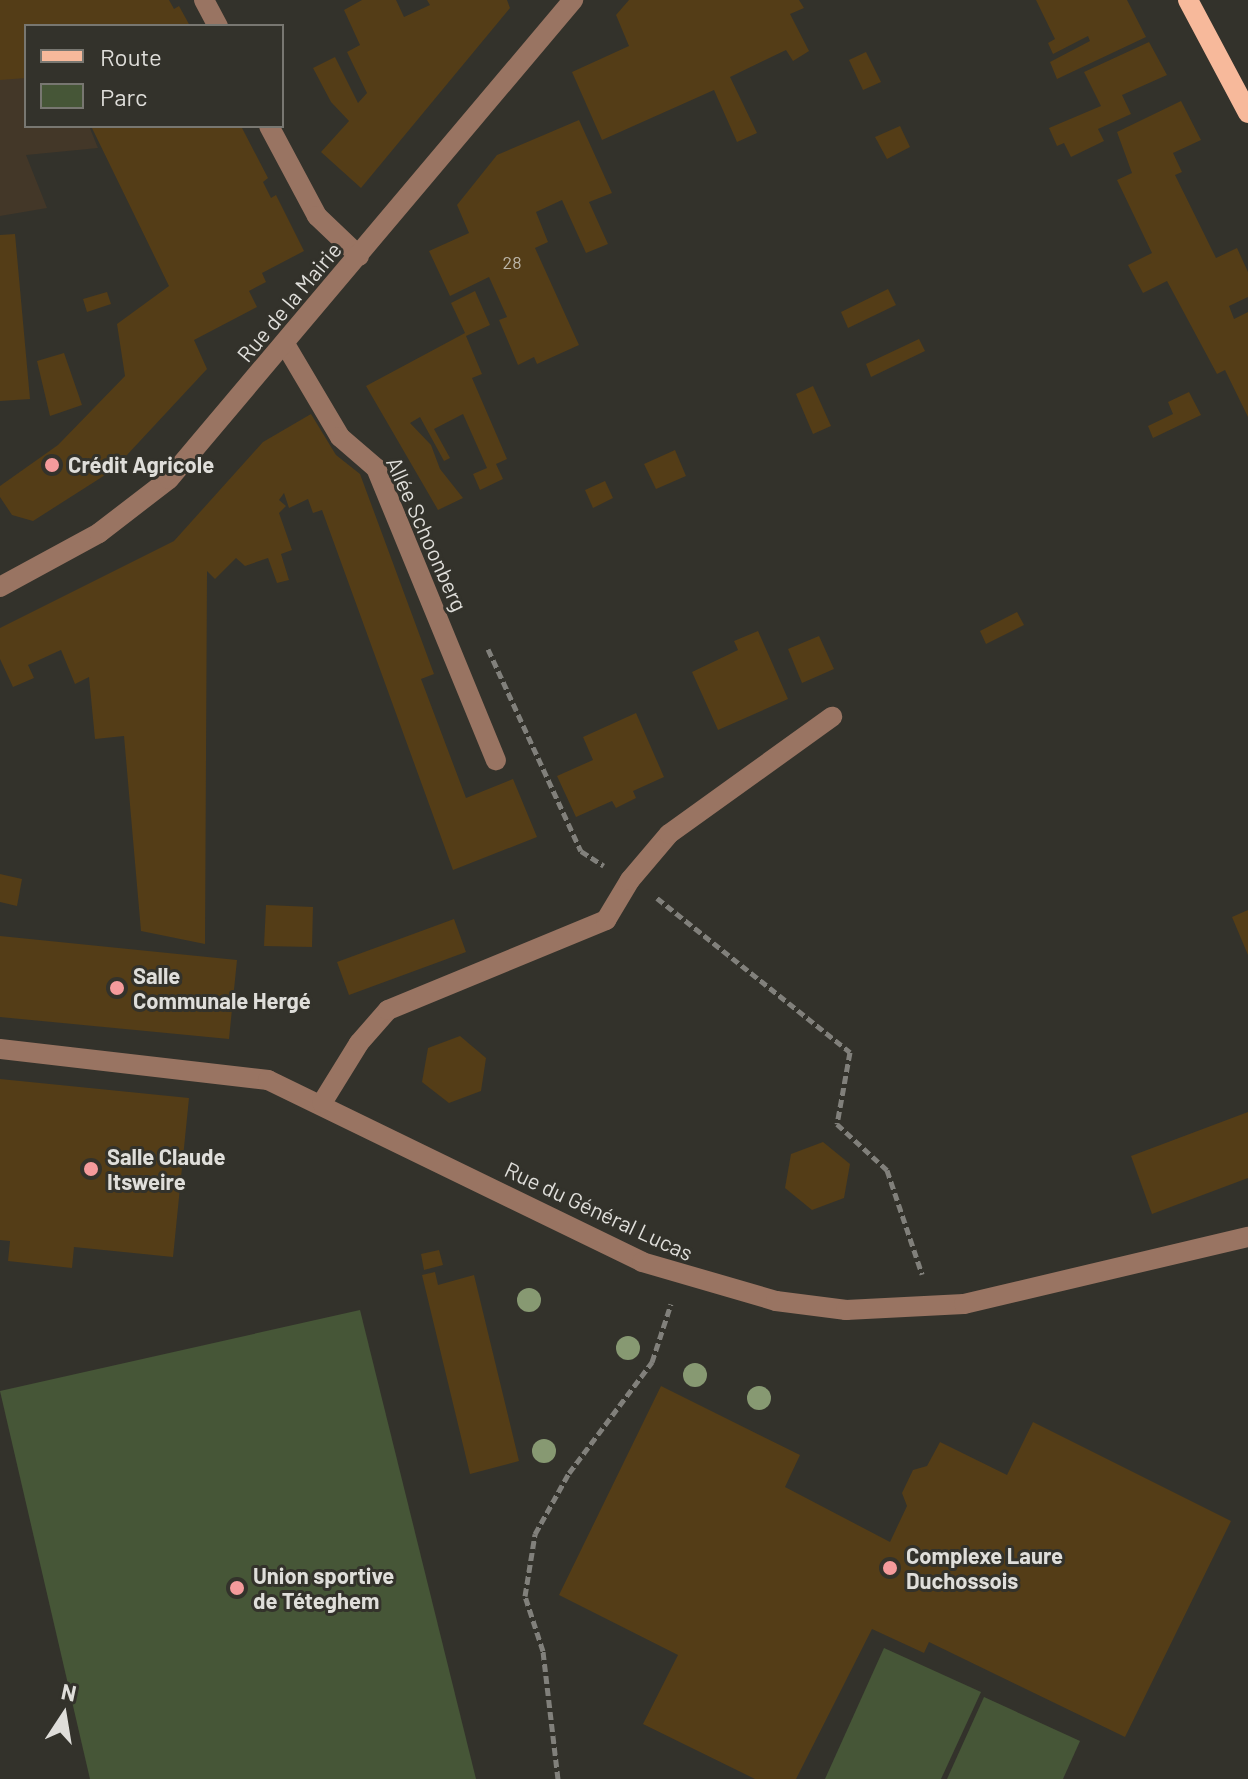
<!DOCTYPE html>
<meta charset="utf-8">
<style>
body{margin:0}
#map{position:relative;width:1248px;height:1779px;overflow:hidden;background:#33322b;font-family:Barlow,sans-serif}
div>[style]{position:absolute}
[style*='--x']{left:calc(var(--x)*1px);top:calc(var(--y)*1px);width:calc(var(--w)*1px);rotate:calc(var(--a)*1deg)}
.education>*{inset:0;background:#433728}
.green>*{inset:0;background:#465637}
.building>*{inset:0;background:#543d17}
.path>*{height:5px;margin-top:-2.5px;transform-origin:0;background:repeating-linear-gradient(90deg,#81807b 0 8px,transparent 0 12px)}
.minor>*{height:20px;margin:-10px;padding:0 10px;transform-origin:10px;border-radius:10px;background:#997462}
.major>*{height:20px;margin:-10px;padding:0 10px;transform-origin:10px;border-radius:10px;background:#f7b99b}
.trees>*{width:24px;height:24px;margin:-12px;border-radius:50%;background:#879972}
.dots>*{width:22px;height:22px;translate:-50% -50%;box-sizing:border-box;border:4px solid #33322b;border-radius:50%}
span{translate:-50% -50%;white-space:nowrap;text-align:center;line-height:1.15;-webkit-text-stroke:6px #33322b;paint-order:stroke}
.number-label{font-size:18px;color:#bcb6a9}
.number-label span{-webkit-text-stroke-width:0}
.street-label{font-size:22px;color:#dfdeda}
.poi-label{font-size:22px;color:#dfdeda;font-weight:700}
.left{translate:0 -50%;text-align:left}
.legend{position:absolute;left:24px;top:24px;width:260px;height:104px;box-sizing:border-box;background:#33322b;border:2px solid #787771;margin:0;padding:10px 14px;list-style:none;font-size:24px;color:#dfdeda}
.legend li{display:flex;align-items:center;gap:16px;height:40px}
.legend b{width:40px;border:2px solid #787771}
.north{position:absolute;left:24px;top:1675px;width:80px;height:80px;-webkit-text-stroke:6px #33322b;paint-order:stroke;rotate:12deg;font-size:22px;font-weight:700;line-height:32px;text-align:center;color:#dfdeda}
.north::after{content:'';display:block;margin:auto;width:28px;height:36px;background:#dfdeda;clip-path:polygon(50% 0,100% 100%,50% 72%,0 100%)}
</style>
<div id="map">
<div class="education">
<i style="clip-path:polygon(0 0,26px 0,26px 126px,89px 126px,98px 148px,26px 155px,47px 208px,0 216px)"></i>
</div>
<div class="green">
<i style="clip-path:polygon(360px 1310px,476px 1779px,90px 1779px,0 1391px)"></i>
<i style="clip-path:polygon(884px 1648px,981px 1692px,941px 1779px,825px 1779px)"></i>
<i style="clip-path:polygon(984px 1697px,1080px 1741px,1063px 1779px,947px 1779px)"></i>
</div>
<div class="building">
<i style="clip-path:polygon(0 0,169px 0,174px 9px,179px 6px,190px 26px,26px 26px,26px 78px,0 80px)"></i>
<i style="clip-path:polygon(362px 0,396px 0,404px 17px,430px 5px,427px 0,507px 0,510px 8px,361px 188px,321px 152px,349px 121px,331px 102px,313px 68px,335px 57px,358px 103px,367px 93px,347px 52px,360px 45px,344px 10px)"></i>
<i style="clip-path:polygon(629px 0,799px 0,804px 8px,790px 14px,809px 51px,793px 61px,786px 50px,730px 77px,757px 133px,737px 142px,714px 90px,602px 140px,572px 72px,629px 46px,616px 15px)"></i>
<i style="clip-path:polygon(1036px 0,1127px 0,1146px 37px,1057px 79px,1050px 62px,1090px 41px,1088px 36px,1053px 54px,1048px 43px,1055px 39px)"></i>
<i style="clip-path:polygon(1149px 42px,1167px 75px,1122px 95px,1131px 114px,1098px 129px,1104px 141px,1071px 157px,1064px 143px,1057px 146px,1049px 128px,1101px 106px,1084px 72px)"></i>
<i style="clip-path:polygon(866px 52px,881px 82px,863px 90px,849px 60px)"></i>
<i style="clip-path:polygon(1181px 101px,1201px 140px,1173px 153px,1182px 172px,1175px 175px,1216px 258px,1237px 248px,1248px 272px,1248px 297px,1229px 306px,1234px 319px,1248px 312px,1248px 417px,1225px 370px,1217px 374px,1167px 281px,1143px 293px,1128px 265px,1152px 253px,1117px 180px,1132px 173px,1117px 132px)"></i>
<i style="clip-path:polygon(579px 120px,612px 193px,589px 202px,608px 244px,586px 253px,562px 200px,536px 212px,548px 242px,535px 248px,579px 345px,537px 364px,534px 357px,518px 365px,499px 320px,507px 317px,489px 277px,450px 296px,429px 251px,469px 233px,457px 205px,497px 155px)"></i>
<i style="clip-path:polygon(91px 126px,241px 126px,268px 178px,263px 182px,271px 198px,276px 195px,304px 251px,262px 273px,266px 282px,249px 291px,257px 307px,194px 340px,207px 369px,113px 470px,33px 521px,12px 515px,0 497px,0 486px,58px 445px,125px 376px,117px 324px,169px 286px)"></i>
<i style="clip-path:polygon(900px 126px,910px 147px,887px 159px,875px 137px)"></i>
<i style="clip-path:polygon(15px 234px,30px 399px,0 401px,0 235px)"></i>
<i style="clip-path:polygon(888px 289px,896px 305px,848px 328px,841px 312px)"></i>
<i style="clip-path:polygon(475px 291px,490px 325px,466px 336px,482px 374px,472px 378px,507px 459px,496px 464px,503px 479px,480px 490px,473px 474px,487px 468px,463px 414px,434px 429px,450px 458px,444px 461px,420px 417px,410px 423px,431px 445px,440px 469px,463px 498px,438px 510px,366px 386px,465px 333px,451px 303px)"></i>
<i style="clip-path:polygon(107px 292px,111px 304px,87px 312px,83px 299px)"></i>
<i style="clip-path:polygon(919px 339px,925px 351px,871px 377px,866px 364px)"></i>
<i style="clip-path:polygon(64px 353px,82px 405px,50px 416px,37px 361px)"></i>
<i style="clip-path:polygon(813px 386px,831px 426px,813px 434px,796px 394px)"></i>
<i style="clip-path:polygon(1189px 392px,1201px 415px,1153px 438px,1148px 426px,1173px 414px,1168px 402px)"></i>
<i style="clip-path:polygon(311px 414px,336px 455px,360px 474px,434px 674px,421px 679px,466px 798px,513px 779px,537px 837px,453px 870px,322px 510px,313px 513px,308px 499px,289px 508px,284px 493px,279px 500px,286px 506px,279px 513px,292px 550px,281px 554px,289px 580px,277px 583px,268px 558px,245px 566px,236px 558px,215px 579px,207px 571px,205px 944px,141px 931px,124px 736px,95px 739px,89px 677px,75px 684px,61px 650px,28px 665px,34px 678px,13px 687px,0 659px,0 628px,174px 541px,263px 442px)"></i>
<i style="clip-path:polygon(675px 450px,686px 476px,656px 489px,644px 464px)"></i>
<i style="clip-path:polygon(605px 481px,613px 498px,593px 508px,585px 490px)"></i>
<i style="clip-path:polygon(1017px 612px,1024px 625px,986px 644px,980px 631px)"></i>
<i style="clip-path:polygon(758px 631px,788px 699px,718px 730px,692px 672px,738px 650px,734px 641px)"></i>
<i style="clip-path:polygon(819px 636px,834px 669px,802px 683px,788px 649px)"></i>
<i style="clip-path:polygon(636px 713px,664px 777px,633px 791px,636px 798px,616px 808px,612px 801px,576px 817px,557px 776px,593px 760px,583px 737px)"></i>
<i style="clip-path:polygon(0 874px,22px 879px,17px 906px,0 902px)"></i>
<i style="clip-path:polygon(266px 905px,313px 907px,312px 947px,264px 946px)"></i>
<i style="clip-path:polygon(1248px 910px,1248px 955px,1232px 917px)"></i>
<i style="clip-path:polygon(454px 919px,466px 952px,349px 995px,337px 962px)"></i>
<i style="clip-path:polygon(0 936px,237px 960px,229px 1039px,0 1017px)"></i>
<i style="clip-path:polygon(460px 1036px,486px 1058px,481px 1091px,449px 1103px,422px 1082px,428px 1048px)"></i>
<i style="clip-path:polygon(0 1079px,189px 1098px,173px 1257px,74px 1247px,72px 1268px,8px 1261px,10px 1241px,0 1240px)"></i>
<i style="clip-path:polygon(1248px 1112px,1248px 1178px,1152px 1214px,1131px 1156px)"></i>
<i style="clip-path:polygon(823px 1142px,850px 1164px,844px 1198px,812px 1210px,785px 1188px,791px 1154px)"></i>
<i style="clip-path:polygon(439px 1250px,443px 1265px,424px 1270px,421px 1254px)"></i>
<i style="clip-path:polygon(435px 1272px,438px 1285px,474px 1275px,519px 1461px,470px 1474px,422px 1275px)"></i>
<i style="clip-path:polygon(661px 1386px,800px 1455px,785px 1487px,890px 1542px,907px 1506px,902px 1493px,913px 1470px,927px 1466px,940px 1442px,1007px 1475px,1033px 1422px,1231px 1521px,1125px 1737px,929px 1642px,924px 1653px,872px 1629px,796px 1779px,755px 1779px,643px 1724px,678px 1655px,559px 1595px)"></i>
</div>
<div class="path">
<i style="--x:488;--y:649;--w:222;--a:65.3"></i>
<i style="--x:581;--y:851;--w:27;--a:33"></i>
<i style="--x:657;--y:898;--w:247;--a:38.6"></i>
<i style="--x:850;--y:1052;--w:73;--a:100.2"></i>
<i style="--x:837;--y:1124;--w:68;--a:42.6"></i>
<i style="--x:887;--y:1170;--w:110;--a:71.4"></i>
<i style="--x:558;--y:1779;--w:129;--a:-96.7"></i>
<i style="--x:543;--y:1651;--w:58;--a:-108.1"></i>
<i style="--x:525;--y:1596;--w:63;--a:-80.8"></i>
<i style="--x:535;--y:1534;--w:70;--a:-60.9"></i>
<i style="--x:569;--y:1473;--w:139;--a:-53.2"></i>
<i style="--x:652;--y:1362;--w:61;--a:-71.9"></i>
</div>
<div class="minor">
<i style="--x:204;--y:0;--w:30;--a:62"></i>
<i style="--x:269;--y:126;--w:102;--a:61.9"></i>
<i style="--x:317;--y:216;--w:58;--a:43.6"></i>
<i style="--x:285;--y:344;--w:108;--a:59.4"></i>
<i style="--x:340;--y:437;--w:48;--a:40.7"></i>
<i style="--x:376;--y:468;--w:316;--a:67.7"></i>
<i style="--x:0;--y:587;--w:113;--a:-28.6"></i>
<i style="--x:99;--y:533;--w:88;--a:-37.6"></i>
<i style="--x:169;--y:479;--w:627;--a:-49.85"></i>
<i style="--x:0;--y:1049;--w:270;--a:6.6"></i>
<i style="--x:268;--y:1080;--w:416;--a:25.9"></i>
<i style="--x:642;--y:1262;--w:140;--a:16.2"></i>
<i style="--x:776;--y:1301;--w:71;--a:7.3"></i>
<i style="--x:846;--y:1310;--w:118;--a:-2.9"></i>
<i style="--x:964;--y:1304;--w:292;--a:-13.3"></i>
<i style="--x:322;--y:1103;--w:70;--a:-58.3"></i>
<i style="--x:359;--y:1043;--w:44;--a:-48.7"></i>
<i style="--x:388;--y:1010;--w:236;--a:-22.4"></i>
<i style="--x:606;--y:920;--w:47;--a:-59"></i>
<i style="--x:630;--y:880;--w:60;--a:-49.7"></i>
<i style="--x:669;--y:834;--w:201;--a:-35.7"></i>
</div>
<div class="major">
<i style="--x:1188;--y:0;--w:128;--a:62"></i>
</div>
<div class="trees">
<i style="left:529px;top:1300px"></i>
<i style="left:628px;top:1348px"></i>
<i style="left:695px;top:1375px"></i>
<i style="left:759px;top:1398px"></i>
<i style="left:544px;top:1451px"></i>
</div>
<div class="dots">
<i style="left:52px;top:465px;background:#f59b9c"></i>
<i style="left:117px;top:988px;background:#f59b9c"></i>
<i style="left:91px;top:1169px;background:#f59b9c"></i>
<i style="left:890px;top:1568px;background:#f59b9c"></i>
<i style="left:237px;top:1588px;background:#f59b9c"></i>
</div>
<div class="number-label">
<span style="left:512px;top:262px">28</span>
</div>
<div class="street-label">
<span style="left:289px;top:302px;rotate:-50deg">Rue de la Mairie</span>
<span style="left:427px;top:534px;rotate:66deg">Allée Schoonberg</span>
<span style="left:599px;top:1211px;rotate:25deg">Rue du Général Lucas</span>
</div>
<div class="poi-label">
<span class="left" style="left:68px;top:465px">Crédit Agricole</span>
<span class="left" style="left:133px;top:988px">Salle<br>Communale Hergé</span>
<span class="left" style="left:107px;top:1169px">Salle Claude<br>Itsweire</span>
<span class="left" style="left:906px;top:1568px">Complexe Laure<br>Duchossois</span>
<span class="left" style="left:253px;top:1588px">Union sportive<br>de Téteghem</span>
</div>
<ul class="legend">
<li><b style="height:10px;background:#f7b99b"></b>Route</li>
<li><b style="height:22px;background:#465637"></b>Parc</li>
</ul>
<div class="north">N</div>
</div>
